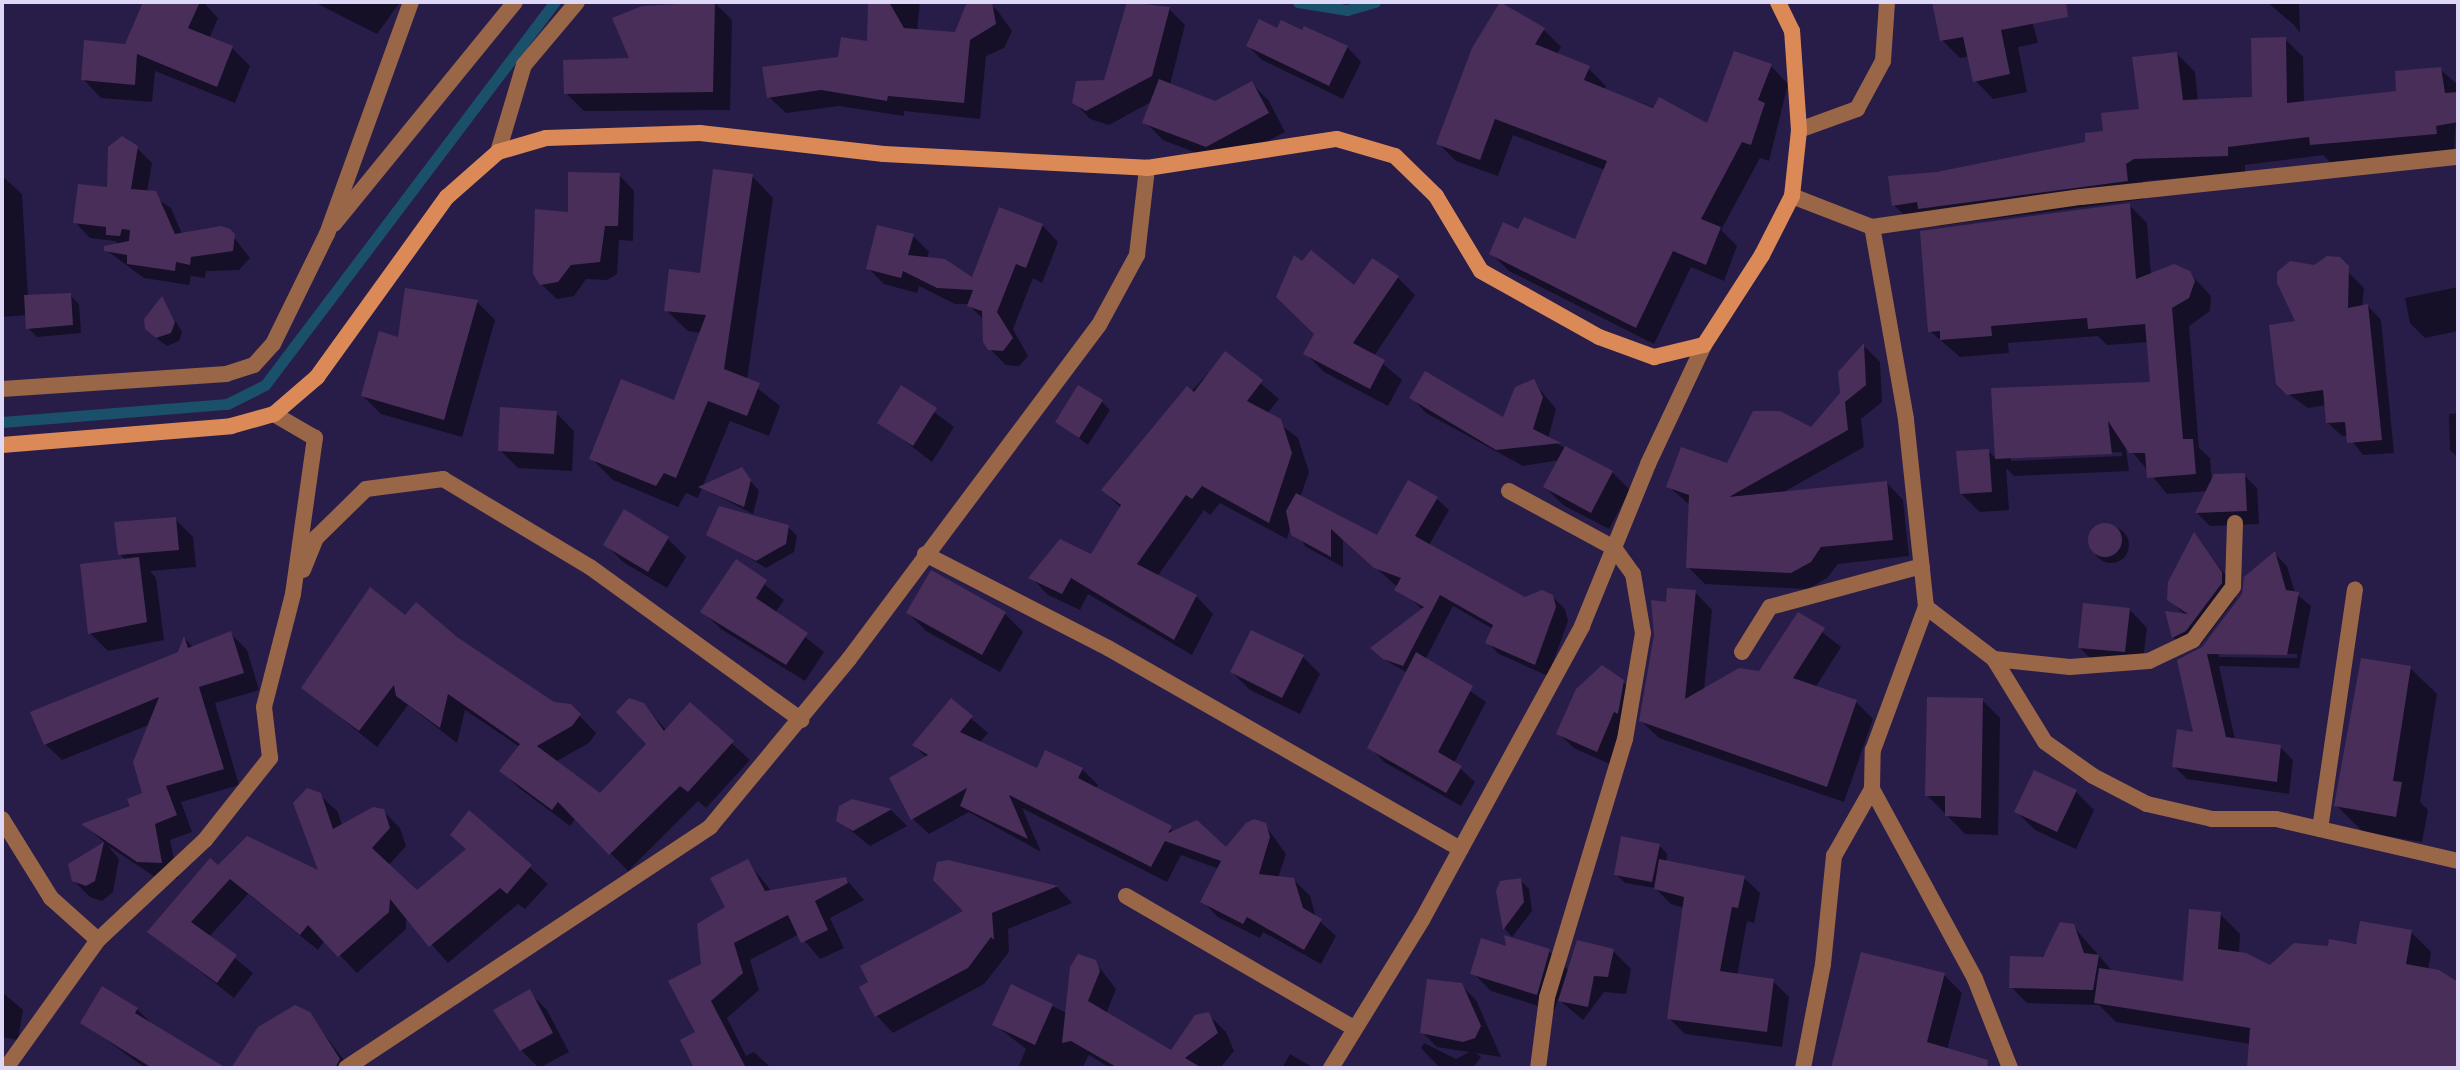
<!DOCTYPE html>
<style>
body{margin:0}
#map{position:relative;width:2460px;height:1070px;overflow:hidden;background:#281d49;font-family:"DejaVu Sans",sans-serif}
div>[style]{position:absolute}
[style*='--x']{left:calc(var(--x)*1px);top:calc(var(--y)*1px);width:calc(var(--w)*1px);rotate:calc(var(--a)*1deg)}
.shadow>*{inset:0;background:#0007}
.round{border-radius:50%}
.stream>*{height:11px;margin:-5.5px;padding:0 5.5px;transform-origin:5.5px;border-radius:5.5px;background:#1a5069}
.building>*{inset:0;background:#492e59}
.lane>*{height:16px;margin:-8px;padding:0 8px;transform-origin:8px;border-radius:8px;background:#996648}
.street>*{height:16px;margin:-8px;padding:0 8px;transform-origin:8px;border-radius:8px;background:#996648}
.secondary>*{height:16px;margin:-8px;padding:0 8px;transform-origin:8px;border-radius:8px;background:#db8a57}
span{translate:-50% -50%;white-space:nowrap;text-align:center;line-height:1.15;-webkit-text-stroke:6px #100c1f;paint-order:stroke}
.frame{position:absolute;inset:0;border:4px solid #dcd8f5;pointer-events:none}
</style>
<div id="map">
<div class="shadow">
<i style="clip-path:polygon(145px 2px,203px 2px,218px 18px,209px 39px,232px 48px,250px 66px,235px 103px,155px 71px,152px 102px,101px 98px,83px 79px,126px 46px)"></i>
<i style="clip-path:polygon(314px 2px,400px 2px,377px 34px)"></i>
<i style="clip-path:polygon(714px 2px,732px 20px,730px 110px,584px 111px,566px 93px,632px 60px)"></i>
<i style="clip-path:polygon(874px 2px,920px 2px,917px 31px,956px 34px,973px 2px,989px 2px,997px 10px,1012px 31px,1004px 48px,986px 56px,980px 119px,904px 111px,904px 116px,839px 106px,786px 113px,769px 97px,869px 44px)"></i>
<i style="clip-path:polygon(1130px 2px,1169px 9px,1185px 25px,1170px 85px,1215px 103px,1251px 83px,1269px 101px,1285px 132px,1225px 164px,1163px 140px,1145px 122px,1153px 101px,1109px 125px,1090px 119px,1074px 102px,1105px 82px)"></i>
<i style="clip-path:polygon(2027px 2px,2038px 43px,2018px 47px,2027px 92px,1993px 99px,1975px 80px,1970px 56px,1960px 58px,1942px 40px)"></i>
<i style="clip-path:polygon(2267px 2px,2299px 2px,2300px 33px,2294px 25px)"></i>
<i style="clip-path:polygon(1544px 30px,1561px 47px,1556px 55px,1588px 68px,1606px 86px,1604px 90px,1708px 126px,1771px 66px,1788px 84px,1769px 161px,1760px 158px,1721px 230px,1737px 246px,1724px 281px,1691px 267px,1654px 344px,1509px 271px,1491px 253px,1519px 232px,1576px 242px,1605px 170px,1513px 135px,1498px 176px,1456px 161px,1439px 144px)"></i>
<i style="clip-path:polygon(1278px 31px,1347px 47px,1361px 62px,1343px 99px,1262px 60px,1248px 46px)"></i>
<i style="clip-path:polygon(2285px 39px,2303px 57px,2304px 103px,2399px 93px,2440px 69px,2458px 85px,2454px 152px,2330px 162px,2323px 155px,2245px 165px,2245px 173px,2143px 181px,2145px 199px,1938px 226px,1931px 220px,1912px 223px,1894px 205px,1937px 174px,2088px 143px,2141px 111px,2177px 54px,2195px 72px,2198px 102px,2254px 99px)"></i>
<i style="clip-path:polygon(137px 148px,152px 163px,147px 192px,171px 208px,182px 234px,229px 231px,250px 258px,239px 270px,206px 271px,205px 278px,191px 276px,189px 285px,144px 278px,106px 250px,119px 245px,115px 241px,90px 238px,75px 222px,109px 190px)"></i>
<i style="clip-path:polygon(619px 175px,634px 191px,633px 241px,619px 240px,617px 274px,607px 280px,586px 279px,574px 296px,557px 299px,541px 284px,570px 214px)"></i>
<i style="clip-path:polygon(2px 176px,22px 194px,28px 297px,70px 295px,79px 304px,81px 333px,37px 337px,28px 328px,27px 315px,2px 317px)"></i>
<i style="clip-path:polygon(752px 176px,773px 198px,747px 380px,780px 406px,769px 436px,730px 421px,702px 488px,742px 470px,759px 491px,753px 514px,702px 488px,698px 498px,686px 493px,678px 507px,613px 480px,591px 458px,675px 403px,702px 333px,688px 331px,666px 310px,702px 275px)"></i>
<i style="clip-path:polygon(evenodd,2129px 205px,2147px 223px,2151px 275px,2193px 277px,2211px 296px,2210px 311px,2189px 326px,2199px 448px,2210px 458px,2212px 484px,2244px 475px,2257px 488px,2259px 524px,2210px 526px,2197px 513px,2208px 491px,2167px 494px,2125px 443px,2129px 471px,2014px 476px,2006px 468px,2009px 510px,1980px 512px,1961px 494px,1988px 451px,1997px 459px,1994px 390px,2152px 384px,2149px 342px,2107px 345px,2098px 336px,2008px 343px,2009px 353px,1960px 357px,1930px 331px,2129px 205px,2122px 452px,2122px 456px,2011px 461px,2011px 457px,2122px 452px)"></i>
<i style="clip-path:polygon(1042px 225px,1058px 242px,1042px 283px,1033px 278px,1013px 329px,1028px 356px,1019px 366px,1006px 365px,989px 348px,984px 320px,968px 304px,955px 304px,919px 286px,917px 293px,884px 284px,868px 268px,913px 236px,929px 252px,927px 259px,972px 280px)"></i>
<i style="clip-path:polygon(2333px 257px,2364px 288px,2362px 308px,2368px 306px,2381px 320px,2394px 453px,2363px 455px,2348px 436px,2342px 436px,2328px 423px,2326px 405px,2308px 408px,2280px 388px,2314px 267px)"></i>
<i style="clip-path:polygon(1397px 277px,1415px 295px,1374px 356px,1402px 380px,1388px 406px,1324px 372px,1306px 354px,1354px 288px)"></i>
<i style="clip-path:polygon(2458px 287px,2458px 331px,2425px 338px,2410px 323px,2405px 298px)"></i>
<i style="clip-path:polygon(162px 299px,182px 332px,179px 341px,167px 346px,156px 338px)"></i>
<i style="clip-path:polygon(477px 302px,495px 320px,462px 437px,381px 414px,363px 396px,400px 339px)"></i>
<i style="clip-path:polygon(1864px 346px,1880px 362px,1882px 402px,1861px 419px,1864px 447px,1780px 494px,1887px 483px,1903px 500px,1909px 556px,1838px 564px,1827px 578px,1808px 589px,1705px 584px,1688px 567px,1690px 505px,1668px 486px,1811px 429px,1842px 394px)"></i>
<i style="clip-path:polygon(1226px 353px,1279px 399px,1267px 414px,1298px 438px,1309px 472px,1300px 498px,1378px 538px,1436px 498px,1449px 510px,1429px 545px,1524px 600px,1552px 596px,1565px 609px,1568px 621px,1548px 676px,1499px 654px,1487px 642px,1493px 629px,1453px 606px,1425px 660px,1486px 702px,1454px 763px,1475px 782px,1461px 806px,1384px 762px,1370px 747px,1408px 673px,1385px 660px,1423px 610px,1343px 538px,1343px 567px,1306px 547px,1291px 525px,1287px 539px,1220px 503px,1210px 515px,1204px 510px,1157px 577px,1196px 596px,1213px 614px,1192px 655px,1088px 594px,1080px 610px,1048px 595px,1031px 577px,1092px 557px,1121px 508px,1103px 490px)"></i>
<i style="clip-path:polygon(1533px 381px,1556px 409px,1548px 439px,1612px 472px,1630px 490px,1609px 529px,1563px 505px,1545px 487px,1560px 460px,1523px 466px,1426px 413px,1412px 398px,1504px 420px)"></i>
<i style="clip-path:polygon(902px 388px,954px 427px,932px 462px,880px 422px)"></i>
<i style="clip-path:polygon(1102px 402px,1110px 410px,1088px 445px,1057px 422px)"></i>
<i style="clip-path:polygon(556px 413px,574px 431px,572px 471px,518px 468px,500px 450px)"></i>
<i style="clip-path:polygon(2458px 413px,2458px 458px,2450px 450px,2449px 414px)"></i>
<i style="clip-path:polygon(175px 519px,193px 537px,196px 567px,150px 571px,156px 578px,164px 640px,108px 651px,90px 633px,126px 561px,120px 554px)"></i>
<i class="round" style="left:2093px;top:527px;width:36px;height:36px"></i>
<i style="clip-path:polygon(788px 527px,797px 536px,794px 552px,766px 568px,708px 534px)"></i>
<i style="clip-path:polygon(2194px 535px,2236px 588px,2236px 598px,2200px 645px,2188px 651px,2173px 637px,2185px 615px,2169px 599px)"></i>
<i style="clip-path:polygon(668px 539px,686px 557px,667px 588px,623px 562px,605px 544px)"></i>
<i style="clip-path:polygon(evenodd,2275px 554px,2287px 566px,2295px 593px,2311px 606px,2299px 668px,2219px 666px,2235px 740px,2280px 747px,2293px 760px,2289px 794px,2187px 779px,2174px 766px,2195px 734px,2179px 661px,2210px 644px,2275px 554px,2219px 653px,2297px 654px,2297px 658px,2219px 657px,2219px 653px)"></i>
<i style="clip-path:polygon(736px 562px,784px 600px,775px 613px,824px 652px,805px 681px,721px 629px,703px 612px)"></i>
<i style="clip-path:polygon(1695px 592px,1712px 610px,1704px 690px,1760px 673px,1799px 614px,1841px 647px,1815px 688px,1856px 702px,1873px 719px,1844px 802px,1659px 738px,1641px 721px,1668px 604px)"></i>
<i style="clip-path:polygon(2129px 609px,2147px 628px,2142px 669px,2098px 666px,2080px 648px)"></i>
<i style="clip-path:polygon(908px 613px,1005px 614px,1023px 632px,1000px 672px,926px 631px)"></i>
<i style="clip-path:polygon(405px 618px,456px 638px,553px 703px,570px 706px,596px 733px,589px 743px,555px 762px,601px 796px,648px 744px,643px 704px,667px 731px,690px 705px,750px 760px,706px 808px,698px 801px,628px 871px,576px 818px,570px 826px,519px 788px,502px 771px,520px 747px,465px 710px,457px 743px,408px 705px,377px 747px,304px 688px)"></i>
<i style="clip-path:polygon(230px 633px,247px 650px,259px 690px,215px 703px,239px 785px,181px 802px,192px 832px,170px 840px,178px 879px,155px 877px,107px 845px,119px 859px,113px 892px,102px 901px,90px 897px,73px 880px,70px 865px,105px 843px,85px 825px,132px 807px,145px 794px,151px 724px,62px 760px,45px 744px,179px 654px,185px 639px,194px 648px)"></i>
<i style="clip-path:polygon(1302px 656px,1320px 674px,1300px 714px,1250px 690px,1232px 672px)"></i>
<i style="clip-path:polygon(2410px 668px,2437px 694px,2420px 802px,2428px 810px,2422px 842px,2363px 832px,2337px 806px)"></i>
<i style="clip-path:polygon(1623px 682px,1638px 697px,1612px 765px,1574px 748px,1558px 733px)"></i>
<i style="clip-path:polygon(1982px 700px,2000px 718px,1998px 835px,1965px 834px,1927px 795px)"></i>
<i style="clip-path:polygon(951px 701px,988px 733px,979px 743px,1038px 770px,1082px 769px,1098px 785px,1096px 790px,1175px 832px,1226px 850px,1265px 825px,1286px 854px,1278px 878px,1294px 880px,1310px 896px,1316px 918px,1336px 936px,1321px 964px,1263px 932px,1260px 938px,1218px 917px,1202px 901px,1219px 869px,1181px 855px,1167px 882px,1022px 808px,1041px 852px,969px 812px,929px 834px,913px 819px,927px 758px,914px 745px)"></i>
<i style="clip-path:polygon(2076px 792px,2094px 810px,2076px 849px,2035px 830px,2017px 812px)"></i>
<i style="clip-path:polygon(320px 795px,338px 812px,342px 826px,383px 811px,400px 828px,406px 846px,388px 866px,417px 893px,468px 850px,470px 813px,548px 884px,525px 909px,518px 904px,448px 963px,406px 915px,406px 929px,357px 973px,325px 940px,318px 950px,248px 894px,209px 937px,253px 973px,234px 998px,150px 932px,218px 868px,321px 874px)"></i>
<i style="clip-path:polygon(852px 801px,891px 810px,907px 826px,870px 846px,838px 820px)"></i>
<i style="clip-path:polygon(1659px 845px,1667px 854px,1666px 863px,1744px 878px,1760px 893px,1754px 923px,1747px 921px,1737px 976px,1773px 981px,1789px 997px,1782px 1047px,1685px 1034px,1669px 1018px,1684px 908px,1671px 904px,1655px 888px,1625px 883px,1616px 874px)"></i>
<i style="clip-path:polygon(747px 861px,772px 892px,846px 879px,864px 900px,830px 918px,844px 948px,820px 959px,799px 934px,750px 960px,759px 990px,727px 1018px,746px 1056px,754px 1052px,771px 1068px,697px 1068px,703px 965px)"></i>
<i style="clip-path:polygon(938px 864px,1057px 887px,1072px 903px,1008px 929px,1009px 952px,984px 984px,893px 1033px,877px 1016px,870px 983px,967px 911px)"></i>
<i style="clip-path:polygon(1520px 880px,1529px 889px,1532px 911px,1512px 937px,1505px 929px,1498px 892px)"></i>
<i style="clip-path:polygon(2220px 914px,2240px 934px,2239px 954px,2270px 968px,2330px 948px,2411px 932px,2431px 952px,2428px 970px,2458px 992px,2458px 1068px,2249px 1068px,2250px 1044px,2116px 1022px,2099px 1005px,2027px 1003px,2011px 987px,2073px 926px,2114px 973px,2185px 984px)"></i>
<i style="clip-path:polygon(1509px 949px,1549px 951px,1569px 971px,1613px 951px,1631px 969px,1626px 994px,1604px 992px,1583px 1020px,1558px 999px,1554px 1011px,1491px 991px,1473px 973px)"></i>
<i style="clip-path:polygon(1095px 962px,1116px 989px,1106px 1014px,1172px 1052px,1208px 1014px,1226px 1032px,1234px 1051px,1220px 1068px,1110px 1068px,1089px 1055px,1082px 1068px,1018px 1068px,1026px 1049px,994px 1024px,1012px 987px,1067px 1013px)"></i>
<i style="clip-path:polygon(1944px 975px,1962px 993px,1947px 1050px,1973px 1068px,1833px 1068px)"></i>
<i style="clip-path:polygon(1461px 985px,1476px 1000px,1501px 1057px,1476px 1053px,1481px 1057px,1473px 1068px,1440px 1068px,1421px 1048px,1424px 1043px,1456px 1059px,1469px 1052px,1437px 1047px,1422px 1032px)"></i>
<i style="clip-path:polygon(2px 992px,23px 1010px,18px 1040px,2px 1037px)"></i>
<i style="clip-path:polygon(529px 992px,547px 1010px,569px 1052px,539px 1068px,521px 1050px)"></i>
<i style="clip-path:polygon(137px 1009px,156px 1028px,211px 1068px,145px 1068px,82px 1022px)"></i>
<i style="clip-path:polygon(309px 1014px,350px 1068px,234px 1068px)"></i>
<i style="clip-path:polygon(1290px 1054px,1314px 1068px,1282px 1068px)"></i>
</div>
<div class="stream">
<i style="--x:1298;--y:2;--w:50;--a:9.3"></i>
<i style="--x:1347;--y:10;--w:29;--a:-16"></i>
<i style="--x:2;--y:422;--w:226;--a:-4.6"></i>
<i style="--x:227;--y:404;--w:42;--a:-26.6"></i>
<i style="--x:265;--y:385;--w:480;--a:-52.9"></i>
</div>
<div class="building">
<i style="clip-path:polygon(143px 2px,200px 2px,188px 28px,233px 46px,217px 87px,137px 54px,135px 85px,81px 80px,84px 40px,125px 44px)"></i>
<i style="clip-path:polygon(715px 2px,713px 92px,564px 94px,563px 60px,629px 58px,612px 18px,642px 6px)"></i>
<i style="clip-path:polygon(868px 2px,889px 2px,904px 28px,955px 32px,967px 2px,992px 2px,996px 24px,970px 40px,964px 103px,888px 96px,887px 101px,821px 90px,767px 98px,762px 67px,838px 57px,841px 37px,867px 41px)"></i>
<i style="clip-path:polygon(1127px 2px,1170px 7px,1152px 76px,1086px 111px,1072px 103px,1076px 81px,1104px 80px)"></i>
<i style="clip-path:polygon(1500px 2px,1545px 28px,1535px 44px,1590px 66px,1584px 80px,1653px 108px,1659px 97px,1707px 123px,1734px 51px,1772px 64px,1758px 100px,1765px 103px,1751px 145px,1742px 142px,1701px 219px,1721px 227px,1706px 265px,1673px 251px,1636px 328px,1489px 254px,1503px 222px,1518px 229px,1524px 217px,1575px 239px,1607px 161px,1495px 119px,1480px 160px,1436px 144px,1472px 48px)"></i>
<i style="clip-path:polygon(1932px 2px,2066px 2px,2068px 17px,2001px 30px,2010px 74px,1973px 82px,1963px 37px,1940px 41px)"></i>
<i style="clip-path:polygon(1259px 19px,1277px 28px,1281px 20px,1302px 30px,1304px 26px,1348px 46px,1329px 86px,1246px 46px)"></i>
<i style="clip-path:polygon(2286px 37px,2287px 103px,2396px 91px,2395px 71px,2441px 67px,2445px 93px,2458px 92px,2458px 122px,2436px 126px,2437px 134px,2310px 145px,2309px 137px,2228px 147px,2228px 156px,2134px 159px,2126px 164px,2128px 181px,1918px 209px,1917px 202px,1892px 206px,1888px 176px,1937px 172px,2085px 142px,2085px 133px,2103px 131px,2101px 113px,2139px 109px,2132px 57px,2177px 52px,2183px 100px,2252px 97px,2251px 38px)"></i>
<i style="clip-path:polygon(1159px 79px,1215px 101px,1252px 81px,1269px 113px,1206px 147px,1142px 123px)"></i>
<i style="clip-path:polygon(122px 136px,138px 146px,131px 189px,156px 191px,175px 234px,221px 226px,230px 229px,235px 234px,233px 251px,191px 257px,190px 265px,176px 262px,175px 271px,127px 264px,127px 255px,104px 251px,104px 246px,129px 241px,130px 230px,122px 229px,120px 236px,106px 235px,106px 227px,73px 223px,78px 184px,107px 187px,108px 147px)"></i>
<i style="clip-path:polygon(713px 169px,753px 174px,724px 369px,760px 383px,747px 416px,708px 401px,676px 478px,664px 473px,656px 486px,589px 459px,621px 379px,674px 400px,706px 315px,664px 311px,669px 269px,700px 273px)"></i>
<i style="clip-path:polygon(568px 172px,620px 173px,618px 226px,605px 226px,600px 262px,571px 265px,558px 282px,540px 285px,533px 274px,535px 209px,568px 212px)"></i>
<i style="clip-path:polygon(2130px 203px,2136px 279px,2174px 264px,2190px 271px,2195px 281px,2189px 298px,2172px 308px,2183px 439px,2193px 439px,2196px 474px,2147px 478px,2145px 453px,2129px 453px,2108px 421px,2112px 454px,1995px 459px,1991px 388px,2150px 382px,2145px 324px,2088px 329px,2087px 318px,1991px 326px,1992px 336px,1940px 340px,1940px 331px,1928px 332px,1920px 231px)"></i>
<i style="clip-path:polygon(999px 207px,1043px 224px,1026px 268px,1016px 264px,997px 312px,1013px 338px,1003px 351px,988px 350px,983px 342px,982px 311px,967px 306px,973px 290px,937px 288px,903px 271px,901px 278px,866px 269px,877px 225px,914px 234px,908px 255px,945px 259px,972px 277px)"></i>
<i style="clip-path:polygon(1311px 250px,1354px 285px,1372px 258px,1399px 276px,1353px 343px,1385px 360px,1370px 389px,1303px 354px,1314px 334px,1276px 297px,1294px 255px,1302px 261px)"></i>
<i style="clip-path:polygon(2327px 256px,2340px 257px,2349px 266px,2348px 308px,2368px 304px,2382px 440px,2347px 443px,2345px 422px,2326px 423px,2323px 390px,2287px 395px,2276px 384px,2269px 325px,2295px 321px,2277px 283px,2277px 272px,2290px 261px,2314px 265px)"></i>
<i style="clip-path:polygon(405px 288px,478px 300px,444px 420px,361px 396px,379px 331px,398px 337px)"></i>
<i style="clip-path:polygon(71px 293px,73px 325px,26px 329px,24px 295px)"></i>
<i style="clip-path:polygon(162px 296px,175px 322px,171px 333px,156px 338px,145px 329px,144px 319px)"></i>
<i style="clip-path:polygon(1864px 343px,1866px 385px,1845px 402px,1848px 430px,1729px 497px,1887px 481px,1893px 540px,1821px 547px,1811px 562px,1791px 573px,1686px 568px,1689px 495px,1666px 487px,1681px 447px,1727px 463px,1753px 411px,1780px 411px,1811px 427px,1840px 393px,1838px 372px)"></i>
<i style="clip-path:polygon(1225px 351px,1263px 380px,1247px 401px,1281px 419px,1292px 453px,1269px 523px,1202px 486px,1192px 499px,1186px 495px,1137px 564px,1197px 595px,1174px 640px,1071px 578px,1062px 594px,1028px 578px,1060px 539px,1091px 554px,1121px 505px,1101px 490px,1187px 386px,1194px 392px)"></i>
<i style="clip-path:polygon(1425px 371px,1503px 417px,1515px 387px,1534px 379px,1543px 397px,1533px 429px,1561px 443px,1496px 450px,1409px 398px)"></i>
<i style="clip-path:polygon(901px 385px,937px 408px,913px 446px,877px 423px)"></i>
<i style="clip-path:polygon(1078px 385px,1103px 400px,1079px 438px,1055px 422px)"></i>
<i style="clip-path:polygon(500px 407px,557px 411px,554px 454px,498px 451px)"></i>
<i style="clip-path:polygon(1565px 446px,1613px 471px,1591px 513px,1543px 487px)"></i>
<i style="clip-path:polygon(1989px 449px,1992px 492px,1960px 494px,1956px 451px)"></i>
<i style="clip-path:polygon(742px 467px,751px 480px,744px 507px,698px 487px)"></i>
<i style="clip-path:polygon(2245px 473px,2247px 511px,2195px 513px,2214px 474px)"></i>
<i style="clip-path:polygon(1408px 480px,1438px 497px,1415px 536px,1525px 597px,1542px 590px,1553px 595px,1556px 607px,1535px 665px,1485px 643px,1493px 625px,1440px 595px,1403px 666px,1383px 659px,1370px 648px,1424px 607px,1394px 590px,1401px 578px,1374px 568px,1331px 529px,1331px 557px,1291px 535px,1286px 511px,1296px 493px,1377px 535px)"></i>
<i style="clip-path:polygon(719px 506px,789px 525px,786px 544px,756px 561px,706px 535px)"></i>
<i style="clip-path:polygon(624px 509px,669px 537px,648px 572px,603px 545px)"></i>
<i style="clip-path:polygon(176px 517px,179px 550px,118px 555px,114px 522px)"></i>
<i class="round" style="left:2088px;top:523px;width:34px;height:34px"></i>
<i style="clip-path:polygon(2194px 532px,2222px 572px,2222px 583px,2186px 631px,2172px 638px,2165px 611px,2188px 614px,2167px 600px,2168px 582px)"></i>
<i style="clip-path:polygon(2275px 551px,2286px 590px,2299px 592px,2287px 655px,2207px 654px,2226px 737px,2281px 745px,2277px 782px,2172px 767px,2177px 729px,2193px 732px,2177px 660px,2202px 647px,2242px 594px,2244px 577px)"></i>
<i style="clip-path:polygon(139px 557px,147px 622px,88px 634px,80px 564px)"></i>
<i style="clip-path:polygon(736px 559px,767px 580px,756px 598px,808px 633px,786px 665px,700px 612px)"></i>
<i style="clip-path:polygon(931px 570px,1006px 612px,982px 655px,906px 613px)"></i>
<i style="clip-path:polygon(370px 587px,405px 615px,416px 602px,457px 637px,554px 702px,571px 704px,581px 714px,572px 726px,537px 746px,600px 793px,646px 744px,616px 712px,629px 698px,644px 703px,664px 731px,690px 702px,734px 741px,688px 792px,680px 786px,609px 855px,558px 802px,552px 810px,499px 771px,520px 744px,448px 694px,440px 728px,396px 696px,394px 685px,359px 731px,301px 688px)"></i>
<i style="clip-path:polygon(1667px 588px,1696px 590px,1685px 699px,1739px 668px,1759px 671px,1798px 612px,1825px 628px,1793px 678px,1857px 700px,1827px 787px,1639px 721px,1654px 635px,1651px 600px,1666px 602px)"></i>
<i style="clip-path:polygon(2083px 603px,2130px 608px,2125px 652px,2078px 648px)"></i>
<i style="clip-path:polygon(1251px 630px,1304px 655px,1282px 698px,1230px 672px)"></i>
<i style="clip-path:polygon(231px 631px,244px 673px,199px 687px,224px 769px,166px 786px,177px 815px,155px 824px,162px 863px,137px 862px,81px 824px,130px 806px,127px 799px,142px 793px,133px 762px,159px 697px,44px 745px,30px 712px,178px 652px,184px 636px,188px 648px)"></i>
<i style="clip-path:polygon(1416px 652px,1473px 686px,1438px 752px,1462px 766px,1446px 793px,1367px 748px)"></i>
<i style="clip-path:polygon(2361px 658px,2411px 666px,2393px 781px,2402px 782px,2396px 817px,2334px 806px)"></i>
<i style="clip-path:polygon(1602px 665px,1624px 680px,1618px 714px,1614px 712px,1597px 752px,1556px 734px,1576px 689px)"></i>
<i style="clip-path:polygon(1927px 697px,1983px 698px,1981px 818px,1945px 816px,1945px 796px,1925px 796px)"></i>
<i style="clip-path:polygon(951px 698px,973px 716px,960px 732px,1037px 768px,1045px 750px,1083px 768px,1078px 778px,1172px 826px,1168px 833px,1197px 820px,1226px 847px,1246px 823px,1254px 819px,1266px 823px,1270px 837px,1259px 874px,1294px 878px,1303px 908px,1322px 919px,1304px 950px,1247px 917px,1243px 924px,1200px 902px,1221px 861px,1165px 841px,1151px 867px,1009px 795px,1028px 839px,960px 806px,967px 788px,911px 820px,889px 778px,928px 755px,912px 745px)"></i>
<i style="clip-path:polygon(2034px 770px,2077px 790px,2057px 832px,2014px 812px)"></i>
<i style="clip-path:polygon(307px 788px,321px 793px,333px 829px,373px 807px,384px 809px,390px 828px,372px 848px,417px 890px,466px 849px,450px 835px,469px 810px,532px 865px,507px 894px,500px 888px,429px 947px,390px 899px,389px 912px,338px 957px,308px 925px,300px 935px,230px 879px,191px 922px,237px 955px,217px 983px,147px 932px,210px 858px,218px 865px,247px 836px,318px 870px,293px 803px)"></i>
<i style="clip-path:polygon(852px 799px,892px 809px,853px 831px,836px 821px,839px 806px)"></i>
<i style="clip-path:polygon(1621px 836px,1660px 844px,1652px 882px,1614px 875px)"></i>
<i style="clip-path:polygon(104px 842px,95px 881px,86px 886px,72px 881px,68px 864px)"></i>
<i style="clip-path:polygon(748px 859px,765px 891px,846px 877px,848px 883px,815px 901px,828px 930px,801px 943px,788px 915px,734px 943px,743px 973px,711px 1001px,746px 1068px,694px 1068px,680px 1040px,695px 1032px,668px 981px,701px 964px,697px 924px,725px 907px,710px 878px)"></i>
<i style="clip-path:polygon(1659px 859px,1745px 876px,1738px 908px,1732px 907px,1720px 971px,1774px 979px,1767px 1032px,1667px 1019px,1684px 897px,1654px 889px)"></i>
<i style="clip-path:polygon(948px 860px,1058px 886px,992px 913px,994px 940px,991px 937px,968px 968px,875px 1017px,859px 987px,868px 982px,860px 966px,963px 911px,933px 880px,937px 862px)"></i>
<i style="clip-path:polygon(1521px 878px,1524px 902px,1503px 930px,1496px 891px,1500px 881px)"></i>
<i style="clip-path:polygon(2189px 909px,2221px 912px,2218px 949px,2246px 953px,2270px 965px,2294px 943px,2328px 946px,2329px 939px,2356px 944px,2360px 921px,2412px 930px,2406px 964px,2439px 970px,2458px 982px,2458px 1068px,2247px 1068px,2250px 1028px,2094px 1003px,2099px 968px,2183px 981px)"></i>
<i style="clip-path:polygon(2060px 922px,2074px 924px,2084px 953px,2099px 955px,2093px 990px,2009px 988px,2010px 956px,2043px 957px)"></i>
<i style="clip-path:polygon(1504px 935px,1550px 949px,1537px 995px,1470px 974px,1481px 938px,1506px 946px)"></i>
<i style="clip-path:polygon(1577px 940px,1614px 949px,1608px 977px,1594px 976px,1588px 1007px,1558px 1001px)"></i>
<i style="clip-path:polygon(1861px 952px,1945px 973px,1927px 1042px,1988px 1060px,1987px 1068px,1831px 1068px)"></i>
<i style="clip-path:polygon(1078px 954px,1096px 960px,1100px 971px,1088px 1001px,1171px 1050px,1195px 1015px,1209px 1012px,1218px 1033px,1185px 1058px,1202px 1068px,1118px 1068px,1071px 1041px,1062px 1043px,1070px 967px)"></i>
<i style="clip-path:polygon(1427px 979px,1462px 983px,1481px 1026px,1475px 1038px,1463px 1042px,1420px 1033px)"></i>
<i style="clip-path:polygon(1011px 984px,1053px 1004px,1035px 1045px,992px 1025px)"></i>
<i style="clip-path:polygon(102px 986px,138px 1008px,135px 1013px,226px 1068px,152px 1068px,80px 1023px)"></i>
<i style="clip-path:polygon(530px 989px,553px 1033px,520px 1051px,493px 1010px)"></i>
<i style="clip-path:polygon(295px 1005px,310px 1012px,340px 1059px,335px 1068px,231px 1068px,258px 1027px)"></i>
</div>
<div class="lane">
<i style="--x:1742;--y:652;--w:53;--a:-58.1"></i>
<i style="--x:1770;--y:607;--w:157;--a:-15.1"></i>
<i style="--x:2320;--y:829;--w:242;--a:-81.7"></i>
</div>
<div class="street">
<i style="--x:1799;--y:130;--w:62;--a:-19.9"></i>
<i style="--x:1857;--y:109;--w:55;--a:-61.6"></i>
<i style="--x:1883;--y:61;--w:59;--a:-86.1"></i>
<i style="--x:498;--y:152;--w:91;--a:-73.4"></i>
<i style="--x:524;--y:65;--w:82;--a:-49.9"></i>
<i style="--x:1792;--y:196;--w:86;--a:21.2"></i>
<i style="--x:1872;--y:227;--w:211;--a:-8.2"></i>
<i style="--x:2081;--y:197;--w:379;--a:-6.1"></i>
<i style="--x:334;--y:224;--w:286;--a:-50.8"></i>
<i style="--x:2;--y:389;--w:225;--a:-3.8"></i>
<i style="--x:226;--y:374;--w:29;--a:-18"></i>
<i style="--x:254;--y:365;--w:28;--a:-48"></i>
<i style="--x:273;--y:344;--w:123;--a:-63.9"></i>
<i style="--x:327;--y:234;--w:247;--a:-70.1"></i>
<i style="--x:1509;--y:491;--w:119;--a:28.5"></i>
<i style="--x:1614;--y:548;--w:32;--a:54"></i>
<i style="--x:1633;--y:574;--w:60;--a:80.4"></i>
<i style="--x:1643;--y:633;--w:108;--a:99.6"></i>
<i style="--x:1625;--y:739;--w:270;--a:106.8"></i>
<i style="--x:1547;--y:998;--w:71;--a:97.3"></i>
<i style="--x:925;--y:554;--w:206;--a:27.2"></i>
<i style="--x:1108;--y:648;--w:406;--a:29.7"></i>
<i style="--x:303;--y:570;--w:35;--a:-68"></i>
<i style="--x:316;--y:538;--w:70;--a:-44.4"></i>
<i style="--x:366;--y:489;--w:78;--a:-7.4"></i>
<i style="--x:443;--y:479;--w:171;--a:30.9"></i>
<i style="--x:590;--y:567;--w:261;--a:35.9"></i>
<i style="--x:1926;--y:607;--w:86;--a:37.4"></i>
<i style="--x:1994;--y:659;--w:97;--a:58.4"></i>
<i style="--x:2045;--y:742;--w:59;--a:35.3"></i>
<i style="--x:2093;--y:776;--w:61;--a:27.4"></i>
<i style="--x:2147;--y:804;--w:67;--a:13"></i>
<i style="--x:2212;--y:819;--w:64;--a:0"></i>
<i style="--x:2276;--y:819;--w:187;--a:13"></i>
<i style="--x:1994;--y:659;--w:76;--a:6"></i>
<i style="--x:2070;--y:667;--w:79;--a:-4.3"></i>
<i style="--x:2149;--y:661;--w:49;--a:-25.5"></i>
<i style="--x:2193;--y:640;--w:66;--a:-53"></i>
<i style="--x:2233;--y:587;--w:64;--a:-88.2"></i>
<i style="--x:1872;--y:789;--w:216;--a:61.5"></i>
<i style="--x:1975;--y:979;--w:96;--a:68.5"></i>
<i style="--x:2;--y:819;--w:93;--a:58.2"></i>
<i style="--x:51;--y:898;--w:63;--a:41.8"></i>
<i style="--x:1126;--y:896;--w:263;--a:30.1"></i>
<i style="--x:6;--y:1068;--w:158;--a:-54.3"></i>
<i style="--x:98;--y:940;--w:146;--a:-43.1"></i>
<i style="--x:205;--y:840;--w:105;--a:-51.6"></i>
<i style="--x:270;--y:758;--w:51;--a:-96.7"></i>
<i style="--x:264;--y:707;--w:117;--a:-75.6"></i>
<i style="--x:293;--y:594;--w:158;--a:-82"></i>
<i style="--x:315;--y:438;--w:48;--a:-149.7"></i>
<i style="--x:346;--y:1068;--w:437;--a:-33.5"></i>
<i style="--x:710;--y:827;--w:218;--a:-50.4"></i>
<i style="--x:849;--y:659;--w:417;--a:-53.2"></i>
<i style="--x:1099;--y:325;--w:80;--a:-61.5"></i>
<i style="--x:1137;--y:255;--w:88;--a:-83.4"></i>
<i style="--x:1331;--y:1068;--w:174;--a:-58.4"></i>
<i style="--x:1422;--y:920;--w:335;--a:-61.4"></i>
<i style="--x:1582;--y:626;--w:175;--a:-67.8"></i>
<i style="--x:1648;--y:464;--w:132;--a:-64.8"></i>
<i style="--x:1803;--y:1068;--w:106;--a:-79.1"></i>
<i style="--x:1823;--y:964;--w:109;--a:-84.2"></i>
<i style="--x:1834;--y:856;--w:77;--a:-60.4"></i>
<i style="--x:1872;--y:789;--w:39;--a:-89"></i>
<i style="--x:1873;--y:750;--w:153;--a:-69.7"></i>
<i style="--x:1926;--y:607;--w:189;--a:-96.1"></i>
<i style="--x:1906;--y:419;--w:195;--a:-100"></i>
</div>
<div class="secondary">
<i style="--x:2;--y:445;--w:230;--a:-4.7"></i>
<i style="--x:231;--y:426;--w:45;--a:-15.6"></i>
<i style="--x:274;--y:414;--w:57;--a:-40.7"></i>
<i style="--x:317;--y:377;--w:222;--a:-54.2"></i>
<i style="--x:447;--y:197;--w:68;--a:-41.4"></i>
<i style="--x:498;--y:152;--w:50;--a:-16.3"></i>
<i style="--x:546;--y:138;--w:154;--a:-1.9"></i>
<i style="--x:700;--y:133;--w:185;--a:6.5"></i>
<i style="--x:884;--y:154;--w:263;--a:3"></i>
<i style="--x:1147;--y:168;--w:192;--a:-8.7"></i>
<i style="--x:1337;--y:139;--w:60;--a:16.3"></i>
<i style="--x:1395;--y:156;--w:57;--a:44.3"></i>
<i style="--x:1436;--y:196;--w:87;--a:59"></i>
<i style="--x:1481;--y:271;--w:135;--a:29.2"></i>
<i style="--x:1599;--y:337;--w:59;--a:20"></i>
<i style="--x:1654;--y:357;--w:51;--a:-13.5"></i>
<i style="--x:1704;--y:345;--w:107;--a:-57.2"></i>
<i style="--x:1762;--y:255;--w:66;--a:-63"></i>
<i style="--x:1792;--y:196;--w:66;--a:-83.9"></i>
<i style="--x:1799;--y:130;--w:99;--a:-94"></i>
<i style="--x:1792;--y:31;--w:32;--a:-116"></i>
</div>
<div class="frame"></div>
</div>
